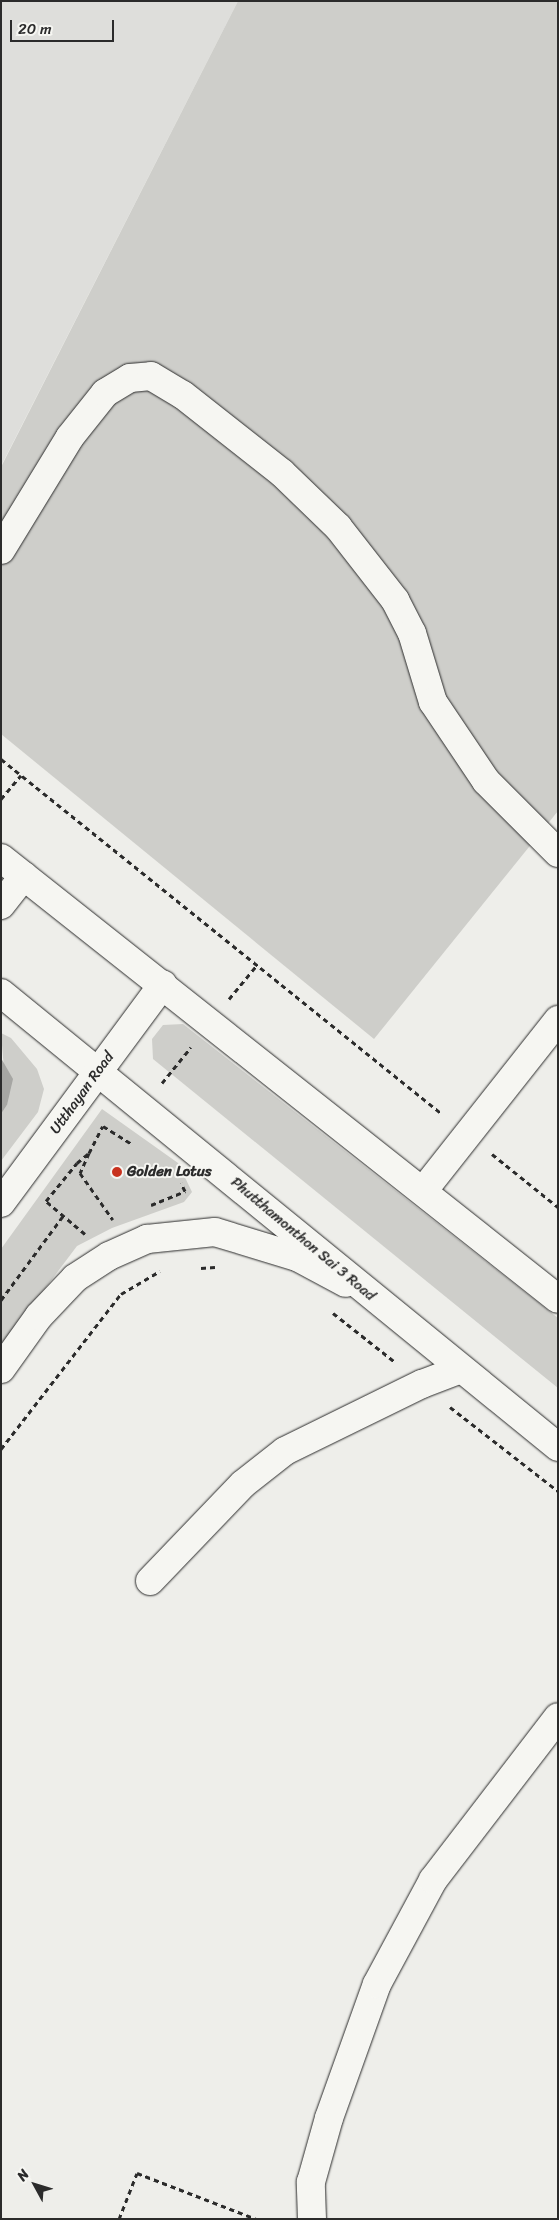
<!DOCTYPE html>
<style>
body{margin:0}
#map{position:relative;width:559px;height:2220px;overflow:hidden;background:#eeeeea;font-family:Sriracha,sans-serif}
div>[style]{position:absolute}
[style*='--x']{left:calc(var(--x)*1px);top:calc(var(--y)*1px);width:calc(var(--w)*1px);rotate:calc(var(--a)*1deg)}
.built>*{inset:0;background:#dededb}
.green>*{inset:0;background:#cececa}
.water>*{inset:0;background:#a6a6a3}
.path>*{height:3px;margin-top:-1.5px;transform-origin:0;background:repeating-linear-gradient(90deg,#2b2b2b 0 5px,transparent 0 9px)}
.roads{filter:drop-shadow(0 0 1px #2b2b2b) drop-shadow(0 0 1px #2b2b2b)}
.minor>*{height:28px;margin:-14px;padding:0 14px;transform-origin:14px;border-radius:14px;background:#f6f6f2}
.major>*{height:28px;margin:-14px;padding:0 14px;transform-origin:14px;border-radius:14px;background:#f6f6f2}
.dots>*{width:14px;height:14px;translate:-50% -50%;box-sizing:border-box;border:2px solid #f6f6f2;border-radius:50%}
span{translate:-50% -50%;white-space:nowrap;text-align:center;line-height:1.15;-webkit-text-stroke:4px #f6f6f2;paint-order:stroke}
.street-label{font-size:15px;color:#2b2b2b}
.poi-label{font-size:15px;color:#2b2b2b;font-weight:700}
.left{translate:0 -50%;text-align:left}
.frame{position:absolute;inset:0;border:2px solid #2b2b2b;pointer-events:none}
.north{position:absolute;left:10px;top:2160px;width:50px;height:50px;-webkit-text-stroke:4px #f6f6f2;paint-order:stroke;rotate:309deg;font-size:14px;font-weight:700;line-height:20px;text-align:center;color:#2b2b2b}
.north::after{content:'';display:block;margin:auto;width:18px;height:22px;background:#2b2b2b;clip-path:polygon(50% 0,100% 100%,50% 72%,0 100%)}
.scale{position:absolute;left:10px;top:20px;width:104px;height:22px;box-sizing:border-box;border:2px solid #2b2b2b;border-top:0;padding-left:6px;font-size:15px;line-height:18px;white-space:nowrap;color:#2b2b2b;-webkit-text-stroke:4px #f6f6f2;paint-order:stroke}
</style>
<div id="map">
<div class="built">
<i style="clip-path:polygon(1px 1px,238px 1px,1px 466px)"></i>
</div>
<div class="green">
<i style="clip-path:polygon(238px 1px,558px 1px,558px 811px,374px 1039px,1px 734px,1px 467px)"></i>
<i style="clip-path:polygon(183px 1024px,558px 1318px,558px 1388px,153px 1059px,152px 1039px,163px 1025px)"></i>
<i style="clip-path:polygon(1px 1033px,11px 1038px,37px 1069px,44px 1089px,38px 1112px,1px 1161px,1px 1114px,7px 1105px)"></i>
<i style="clip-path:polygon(102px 1109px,178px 1163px,192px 1192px,184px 1202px,112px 1228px,77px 1246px,1px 1347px,1px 1249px)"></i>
</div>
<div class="water">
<i style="clip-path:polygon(1px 1058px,13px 1079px,7px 1105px,1px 1114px)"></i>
</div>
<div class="path">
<i style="--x:1;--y:759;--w:566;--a:38.83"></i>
<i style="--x:1;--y:799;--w:31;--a:-50"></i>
<i style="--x:229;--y:999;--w:44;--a:-50.5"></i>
<i style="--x:162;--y:1083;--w:46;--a:-51.1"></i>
<i style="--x:89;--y:1153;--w:22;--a:114"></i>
<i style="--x:80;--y:1173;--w:57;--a:54.9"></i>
<i style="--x:492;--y:1154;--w:85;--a:38.8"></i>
<i style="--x:151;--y:1205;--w:37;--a:-22"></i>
<i style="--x:185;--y:1191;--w:9;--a:-117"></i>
<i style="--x:85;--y:1234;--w:51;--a:-139.8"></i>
<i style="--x:46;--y:1201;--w:49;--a:-50.8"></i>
<i style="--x:77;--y:1163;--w:16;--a:-40"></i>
<i style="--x:89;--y:1153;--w:30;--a:-63"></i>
<i style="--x:103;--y:1126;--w:34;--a:32"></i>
<i style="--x:201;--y:1268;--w:14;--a:-4"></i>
<i style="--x:1;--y:1300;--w:104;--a:-53.6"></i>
<i style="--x:333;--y:1313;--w:79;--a:38.3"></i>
<i style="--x:450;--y:1407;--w:137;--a:37.9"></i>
<i style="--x:1;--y:1449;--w:196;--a:-52.3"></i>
<i style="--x:121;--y:1294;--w:45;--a:-30.5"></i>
<i style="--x:119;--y:2219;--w:49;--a:-68.6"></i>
<i style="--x:137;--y:2173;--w:128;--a:21.1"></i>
</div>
<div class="roads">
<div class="minor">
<i style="--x:1;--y:550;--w:132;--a:-58.6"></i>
<i style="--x:70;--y:437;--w:56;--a:-51.5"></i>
<i style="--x:105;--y:393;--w:29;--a:-31"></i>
<i style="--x:130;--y:378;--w:21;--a:-5"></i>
<i style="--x:151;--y:376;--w:37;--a:31"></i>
<i style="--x:183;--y:395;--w:126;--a:38.2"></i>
<i style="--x:282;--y:473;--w:78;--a:44"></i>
<i style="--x:338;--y:527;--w:93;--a:52"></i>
<i style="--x:395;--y:600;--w:37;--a:63"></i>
<i style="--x:412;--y:633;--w:72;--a:73.1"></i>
<i style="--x:433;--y:702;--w:95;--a:56.1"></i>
<i style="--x:486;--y:781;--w:102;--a:45"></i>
<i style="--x:423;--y:1191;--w:218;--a:-51.7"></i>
<i style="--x:1;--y:1369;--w:65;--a:-54.4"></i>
<i style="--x:39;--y:1316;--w:52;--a:-46.5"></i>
<i style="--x:75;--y:1278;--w:40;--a:-32.9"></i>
<i style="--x:109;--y:1256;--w:42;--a:-24.1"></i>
<i style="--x:147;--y:1239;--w:68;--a:-5.9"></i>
<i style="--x:215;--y:1232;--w:86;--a:17"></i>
<i style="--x:297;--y:1257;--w:55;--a:28"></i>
<i style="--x:150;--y:1581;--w:134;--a:-46.2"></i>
<i style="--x:243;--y:1484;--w:53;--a:-38.2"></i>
<i style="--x:285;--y:1451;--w:153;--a:-26.1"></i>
<i style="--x:422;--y:1384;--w:42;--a:-21"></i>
<i style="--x:312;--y:2219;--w:37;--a:-92"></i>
<i style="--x:311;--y:2182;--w:66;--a:-74.3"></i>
<i style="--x:329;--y:2118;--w:142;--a:-70.3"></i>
<i style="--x:377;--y:1984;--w:118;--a:-61.7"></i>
<i style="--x:433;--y:1880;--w:205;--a:-52.5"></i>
</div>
<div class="major">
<i style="--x:1;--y:858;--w:710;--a:38.37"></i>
<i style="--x:1;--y:905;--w:37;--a:-52"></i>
<i style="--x:1;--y:993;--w:719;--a:39.18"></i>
<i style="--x:1;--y:1203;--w:272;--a:-53.5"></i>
</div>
</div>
<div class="dots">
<i style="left:117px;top:1172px;background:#c8321e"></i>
</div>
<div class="street-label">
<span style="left:82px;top:1093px;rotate:-54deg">Utthayan Road</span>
<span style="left:303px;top:1239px;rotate:40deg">Phutthamonthon Sai 3 Road</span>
</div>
<div class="poi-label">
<span class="left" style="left:127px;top:1172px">Golden Lotus</span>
</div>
<div class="frame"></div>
<div class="north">N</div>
<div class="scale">20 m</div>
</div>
